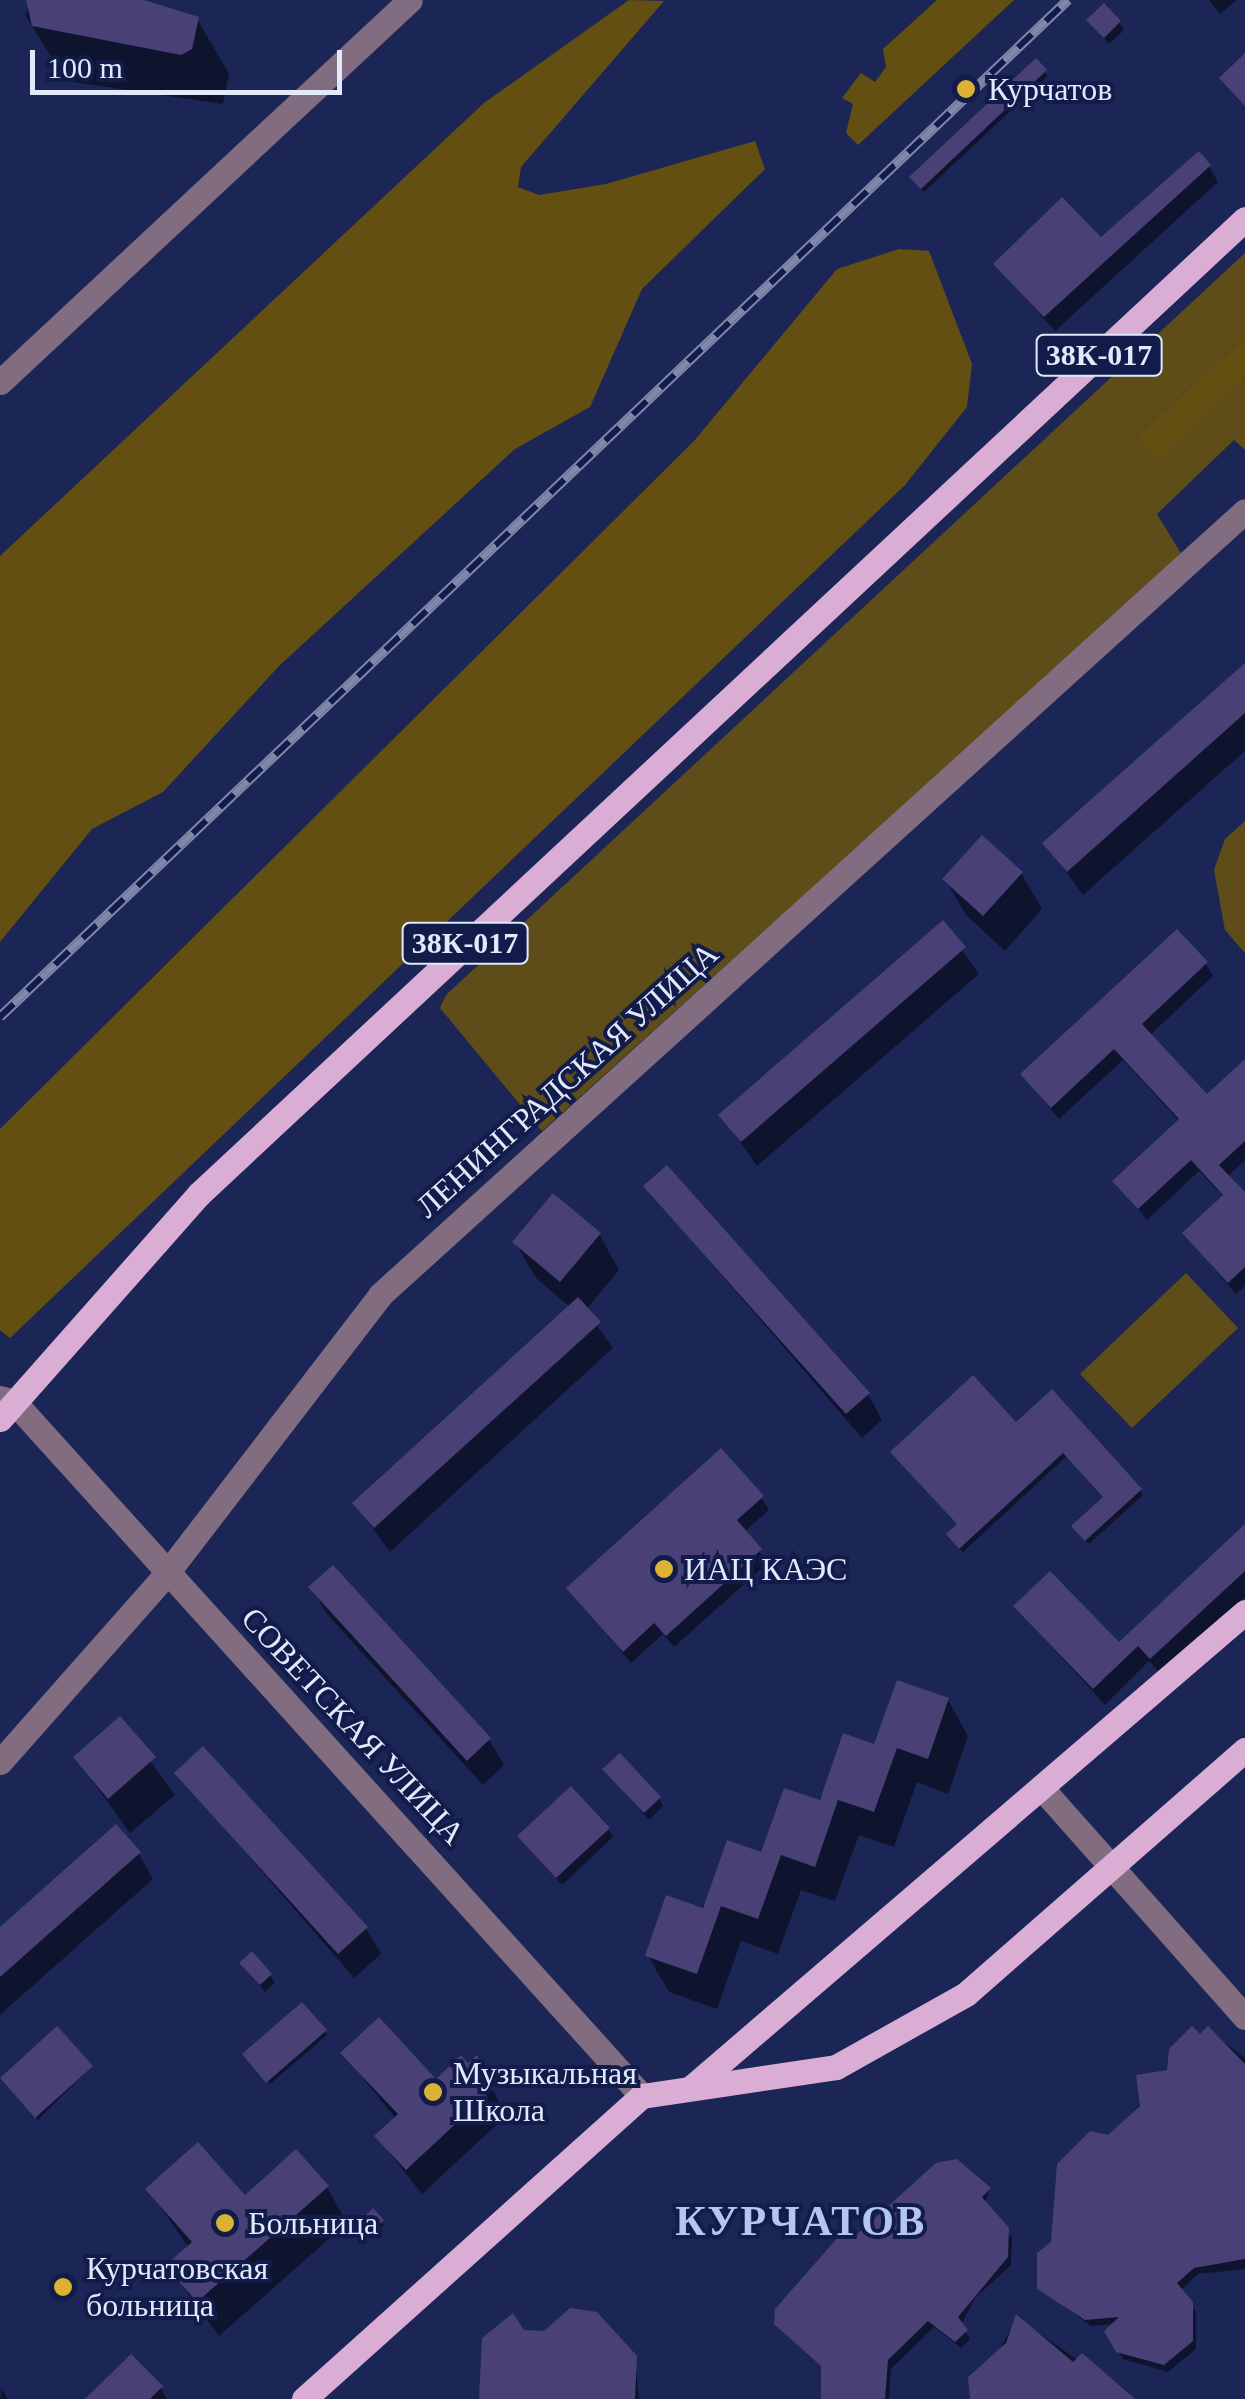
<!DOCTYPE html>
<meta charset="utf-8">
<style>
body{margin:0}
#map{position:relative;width:1245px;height:2399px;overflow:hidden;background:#1b2656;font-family:Georgia,serif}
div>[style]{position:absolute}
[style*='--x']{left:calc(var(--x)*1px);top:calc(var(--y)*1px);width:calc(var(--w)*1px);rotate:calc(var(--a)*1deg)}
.green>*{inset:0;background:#5e4d19}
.forest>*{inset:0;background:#634f11}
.shadow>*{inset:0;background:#0007}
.building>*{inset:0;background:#494075}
.minor>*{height:25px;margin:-12.5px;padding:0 12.5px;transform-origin:12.5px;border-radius:12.5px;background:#826c80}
.major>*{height:25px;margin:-12.5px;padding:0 12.5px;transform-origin:12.5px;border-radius:12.5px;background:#daadd5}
.rail>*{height:10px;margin-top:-5px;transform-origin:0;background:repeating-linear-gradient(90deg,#121c4b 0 19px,#7f88a9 0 38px);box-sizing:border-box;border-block:2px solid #7f88a9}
.dots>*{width:28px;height:28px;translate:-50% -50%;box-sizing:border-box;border:5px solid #121c4b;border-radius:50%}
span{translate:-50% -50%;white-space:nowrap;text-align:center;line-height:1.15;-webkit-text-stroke:8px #121c4b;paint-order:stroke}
.shield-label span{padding:2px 8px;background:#121c4b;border:2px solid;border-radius:8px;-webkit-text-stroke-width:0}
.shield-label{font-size:30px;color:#e2e9fb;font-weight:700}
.poi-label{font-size:32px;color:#e2e9fb}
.left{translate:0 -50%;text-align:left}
.street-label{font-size:32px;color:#e2e9fb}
.district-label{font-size:42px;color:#b4c5f5;font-weight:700;letter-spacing:2.5px}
.scale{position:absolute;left:30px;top:50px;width:312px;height:45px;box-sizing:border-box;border:5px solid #e2e9fb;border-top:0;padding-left:12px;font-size:30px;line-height:35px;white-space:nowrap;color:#e2e9fb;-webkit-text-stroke:8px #121c4b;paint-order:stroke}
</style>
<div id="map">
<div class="green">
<i style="clip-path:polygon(1245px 253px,1245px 337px,1135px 437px,1156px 460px,1245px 378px,1245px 450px,1234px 440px,1157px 514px,1182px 555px,542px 1131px,440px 1008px,446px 995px)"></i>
<i style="clip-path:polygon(1245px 821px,1245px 953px,1225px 930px,1214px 870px,1225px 839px)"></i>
<i style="clip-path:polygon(1186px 1273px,1238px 1328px,1132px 1428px,1080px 1374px)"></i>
</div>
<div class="forest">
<i style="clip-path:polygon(629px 0,664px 1px,521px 167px,518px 187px,539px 195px,606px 184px,755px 141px,765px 169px,642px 289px,590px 407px,515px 449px,279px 666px,163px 792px,92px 829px,0 942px,0 556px,484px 103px)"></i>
<i style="clip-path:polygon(937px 0,1014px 0,858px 145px,846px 133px,853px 104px,842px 98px,861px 73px,875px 82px,886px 67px,883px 49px)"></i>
<i style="clip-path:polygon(899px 249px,929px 251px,972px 364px,967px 407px,905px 485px,10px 1338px,0 1330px,0 1129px,694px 441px,837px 269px)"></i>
<i style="clip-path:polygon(1245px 337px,1245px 378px,1156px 461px,1135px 437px)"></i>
</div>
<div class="shadow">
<i style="clip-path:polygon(29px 0,116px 0,197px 19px,229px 74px,223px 104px,66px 81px,26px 16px)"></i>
<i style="clip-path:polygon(1209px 0,1237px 0,1220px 14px)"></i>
<i style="clip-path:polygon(1089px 20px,1119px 22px,1124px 30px,1109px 44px)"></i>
<i style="clip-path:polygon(1036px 62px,1048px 76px,924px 192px,915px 182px)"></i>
<i style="clip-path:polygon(1209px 166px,1218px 182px,1055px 331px,996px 264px,1101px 241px)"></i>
<i style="clip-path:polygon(1245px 666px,1245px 751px,1083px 895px,1045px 844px)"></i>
<i style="clip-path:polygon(1021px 873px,1042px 909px,1005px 951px,966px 915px,945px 879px)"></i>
<i style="clip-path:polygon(943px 924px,979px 974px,757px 1166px,721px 1115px)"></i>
<i style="clip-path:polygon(1206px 964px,1213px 976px,1150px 1035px,1207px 1098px,1245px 1062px,1245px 1160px,1227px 1177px,1245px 1196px,1245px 1286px,1236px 1294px,1185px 1234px,1224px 1197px,1199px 1171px,1147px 1220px,1116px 1181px,1180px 1122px,1123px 1060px,1059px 1119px,1023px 1075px)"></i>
<i style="clip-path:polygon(646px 1187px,868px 1394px,882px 1420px,862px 1438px)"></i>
<i style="clip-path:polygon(599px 1234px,619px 1270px,586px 1310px,613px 1348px,390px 1552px,355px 1504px,570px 1307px,536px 1278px,515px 1242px)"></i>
<i style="clip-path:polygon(1016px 1426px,1140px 1490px,1143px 1495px,1089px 1544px,1077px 1531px,1106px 1498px,1067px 1456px,963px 1552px,951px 1539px)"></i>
<i style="clip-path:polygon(762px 1498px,769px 1510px,744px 1532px,768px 1563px,674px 1647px,663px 1634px,631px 1663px,569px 1589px)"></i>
<i style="clip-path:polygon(1245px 1528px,1245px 1597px,1162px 1675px,1149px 1661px,1105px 1705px,1016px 1607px,1118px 1645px)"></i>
<i style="clip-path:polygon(333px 1568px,489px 1740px,504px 1765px,483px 1785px,326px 1613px,312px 1588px)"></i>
<i style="clip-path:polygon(948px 1700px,968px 1736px,948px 1794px,917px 1782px,894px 1847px,859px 1835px,835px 1901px,801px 1890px,778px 1954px,741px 1941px,717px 2009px,669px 1992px,648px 1956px,876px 1747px)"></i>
<i style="clip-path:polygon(120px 1720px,175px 1795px,130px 1833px,76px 1758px)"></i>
<i style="clip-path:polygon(605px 1770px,659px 1798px,663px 1806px,649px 1820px)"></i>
<i style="clip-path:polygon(177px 1773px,366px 1929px,381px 1954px,354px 1978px)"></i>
<i style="clip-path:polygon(608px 1829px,613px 1837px,562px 1885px,520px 1837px)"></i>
<i style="clip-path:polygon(139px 1854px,153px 1879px,0 2015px,0 1930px)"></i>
<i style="clip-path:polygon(242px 1963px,270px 1975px,275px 1983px,265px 1992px)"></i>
<i style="clip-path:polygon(302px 2005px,327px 2035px,270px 2084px,247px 2057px)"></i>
<i style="clip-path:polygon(1208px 2030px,1245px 2058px,1245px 2269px,1198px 2274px,1180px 2291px,1196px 2312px,1196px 2349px,1168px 2372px,1123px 2359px,1107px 2332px,1115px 2324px,1091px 2326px,1039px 2288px,1109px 2138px)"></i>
<i style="clip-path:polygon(343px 2053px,436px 2082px,490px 2084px,506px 2116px,422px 2194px,377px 2137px,396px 2119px)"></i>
<i style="clip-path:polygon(91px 2067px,38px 2120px,4px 2082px)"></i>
<i style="clip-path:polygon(327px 2187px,347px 2223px,219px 2336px,168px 2266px,189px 2248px,148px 2189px,244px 2199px)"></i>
<i style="clip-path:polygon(989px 2190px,985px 2205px,1012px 2238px,1011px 2265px,975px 2298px,961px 2325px,970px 2339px,961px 2348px,934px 2327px,891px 2369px,889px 2399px,823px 2399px,824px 2369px,777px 2323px,854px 2241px)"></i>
<i style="clip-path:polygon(373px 2212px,384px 2225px,372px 2236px,363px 2226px)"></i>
<i style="clip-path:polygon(1017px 2318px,1120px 2389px,1125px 2399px,972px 2399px)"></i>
<i style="clip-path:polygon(523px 2332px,635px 2358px,639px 2399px,481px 2399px)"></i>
<i style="clip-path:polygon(161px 2388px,167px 2399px,89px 2399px)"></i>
<i style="clip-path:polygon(2px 2389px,8px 2399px,0 2399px)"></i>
</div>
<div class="building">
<i style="clip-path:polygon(26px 0,144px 0,199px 17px,192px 49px,181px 55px,32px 26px)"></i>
<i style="clip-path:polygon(1104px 3px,1121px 21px,1104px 38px,1086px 20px)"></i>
<i style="clip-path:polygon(1245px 53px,1245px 106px,1219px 78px)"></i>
<i style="clip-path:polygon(1036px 58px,1047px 70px,921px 189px,909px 177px)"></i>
<i style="clip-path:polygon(1199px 151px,1211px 165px,1044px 317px,993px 264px,1062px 197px,1101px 237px)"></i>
<i style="clip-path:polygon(1245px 663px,1245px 713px,1067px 872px,1042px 843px)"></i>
<i style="clip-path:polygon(982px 835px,1023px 872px,983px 916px,942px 879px)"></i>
<i style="clip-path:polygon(943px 920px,966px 947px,741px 1142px,718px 1115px)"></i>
<i style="clip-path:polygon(1177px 929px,1208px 962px,1142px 1024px,1207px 1094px,1245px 1059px,1245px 1141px,1219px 1165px,1245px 1192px,1245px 1267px,1228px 1283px,1182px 1233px,1223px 1195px,1191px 1160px,1138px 1209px,1112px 1181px,1179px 1119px,1114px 1049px,1051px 1108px,1020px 1074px)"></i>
<i style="clip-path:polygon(667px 1165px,870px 1393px,846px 1414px,643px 1186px)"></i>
<i style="clip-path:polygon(553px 1193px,601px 1233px,560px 1282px,512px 1242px)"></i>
<i style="clip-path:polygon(578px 1297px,601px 1322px,374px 1528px,352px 1503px)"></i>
<i style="clip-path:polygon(973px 1375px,1016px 1422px,1052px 1389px,1142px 1489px,1085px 1541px,1071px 1526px,1103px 1497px,1063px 1453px,959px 1549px,946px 1534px,957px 1524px,890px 1452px)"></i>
<i style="clip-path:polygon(721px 1448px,764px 1496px,737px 1520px,762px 1549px,666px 1636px,654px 1623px,623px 1652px,566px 1588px)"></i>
<i style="clip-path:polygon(1245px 1524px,1245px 1571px,1150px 1659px,1138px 1646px,1093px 1689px,1013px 1606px,1050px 1571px,1119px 1642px)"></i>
<i style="clip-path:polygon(333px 1565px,491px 1738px,467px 1761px,308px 1587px)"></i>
<i style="clip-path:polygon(897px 1680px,949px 1698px,928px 1759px,897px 1748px,874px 1812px,838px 1800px,815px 1867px,781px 1855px,758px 1919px,721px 1906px,697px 1974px,645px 1956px,666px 1895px,703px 1908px,727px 1840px,761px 1852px,784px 1788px,820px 1800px,843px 1733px,874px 1744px)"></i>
<i style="clip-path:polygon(120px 1716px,156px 1757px,108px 1799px,73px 1757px)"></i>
<i style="clip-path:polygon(203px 1746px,368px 1927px,338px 1954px,174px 1773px)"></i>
<i style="clip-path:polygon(620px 1753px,661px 1797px,644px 1813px,602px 1769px)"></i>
<i style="clip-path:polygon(571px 1786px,610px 1828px,556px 1878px,517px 1836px)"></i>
<i style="clip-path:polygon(116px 1824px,141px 1852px,0 1977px,0 1927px)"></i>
<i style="clip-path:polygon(252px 1951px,272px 1974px,260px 1985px,239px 1963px)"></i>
<i style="clip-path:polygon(302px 2002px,327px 2030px,266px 2083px,242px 2054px)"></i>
<i style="clip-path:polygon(379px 2017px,436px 2079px,461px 2055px,468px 2063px,477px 2055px,493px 2089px,406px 2170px,374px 2136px,398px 2114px,340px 2053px)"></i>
<i style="clip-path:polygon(57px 2026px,93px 2066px,35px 2118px,0 2078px)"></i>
<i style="clip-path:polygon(1192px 2026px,1200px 2034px,1208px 2026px,1245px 2064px,1245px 2259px,1194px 2268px,1177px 2283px,1193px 2302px,1193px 2341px,1164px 2365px,1116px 2352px,1104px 2331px,1119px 2317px,1085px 2320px,1037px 2289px,1037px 2253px,1051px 2242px,1057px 2164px,1090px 2131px,1108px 2135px,1140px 2106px,1136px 2075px,1167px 2070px,1169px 2049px)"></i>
<i style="clip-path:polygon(198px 2142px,245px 2195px,296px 2149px,329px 2186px,197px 2302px,165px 2266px,192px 2242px,145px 2189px)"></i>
<i style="clip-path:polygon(957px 2159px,991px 2188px,982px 2197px,1009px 2228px,1008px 2257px,958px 2317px,968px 2330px,955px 2342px,928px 2321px,888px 2360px,885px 2399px,821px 2399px,821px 2366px,774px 2324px,775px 2309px,847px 2227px,854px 2237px,936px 2163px)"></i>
<i style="clip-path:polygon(373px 2208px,384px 2220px,369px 2235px,358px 2223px)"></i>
<i style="clip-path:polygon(570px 2308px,597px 2312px,637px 2356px,635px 2399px,479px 2399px,482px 2338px,513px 2313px,524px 2330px,544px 2331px)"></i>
<i style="clip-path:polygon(1016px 2314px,1073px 2362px,1082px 2353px,1135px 2399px,970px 2399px,968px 2377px,1006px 2343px)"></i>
<i style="clip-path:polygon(131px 2354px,163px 2386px,150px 2399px,85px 2399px)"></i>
</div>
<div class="minor">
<i style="--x:0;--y:382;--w:560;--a:-42.98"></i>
<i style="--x:0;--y:1398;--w:15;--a:16"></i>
<i style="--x:14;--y:1402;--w:936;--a:47.86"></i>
<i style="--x:0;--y:1762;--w:252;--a:-48.5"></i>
<i style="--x:167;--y:1573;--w:350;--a:-52.5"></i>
<i style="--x:380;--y:1295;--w:1167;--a:-42.19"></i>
<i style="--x:1045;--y:1792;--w:301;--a:48.4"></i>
</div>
<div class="major">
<i style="--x:0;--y:1419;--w:300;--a:-48.5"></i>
<i style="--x:199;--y:1194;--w:1430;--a:-42.99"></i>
<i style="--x:692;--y:2087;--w:729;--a:-40.66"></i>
<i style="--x:304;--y:2399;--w:454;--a:-41.9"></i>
<i style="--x:642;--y:2096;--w:196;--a:-8.5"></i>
<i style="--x:836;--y:2067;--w:149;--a:-29.3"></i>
<i style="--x:966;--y:1994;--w:371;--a:-41.2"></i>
</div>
<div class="rail">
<i style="--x:0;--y:1017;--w:1475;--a:-43.6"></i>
</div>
<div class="dots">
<i style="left:966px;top:89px;background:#dbb233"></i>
<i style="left:664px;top:1569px;background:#dbb233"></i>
<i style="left:433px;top:2092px;background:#dbb233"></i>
<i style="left:225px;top:2223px;background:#dbb233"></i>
<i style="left:63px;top:2287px;background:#dbb233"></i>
</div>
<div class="shield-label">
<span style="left:1099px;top:355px">38К-017</span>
<span style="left:465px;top:943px">38К-017</span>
</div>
<div class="poi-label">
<span class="left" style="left:988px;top:89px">Курчатов</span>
<span class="left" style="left:684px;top:1569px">ИАЦ КАЭС</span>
<span class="left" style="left:453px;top:2092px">Музыкальная<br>Школа</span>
<span class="left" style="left:248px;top:2223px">Больница</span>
<span class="left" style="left:86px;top:2287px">Курчатовская<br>больница</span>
</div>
<div class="street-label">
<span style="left:567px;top:1080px;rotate:-42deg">ЛЕНИНГРАДСКАЯ УЛИЦА</span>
<span style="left:353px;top:1726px;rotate:47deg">СОВЕТСКАЯ УЛИЦА</span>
</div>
<div class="district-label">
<span style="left:801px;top:2221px">КУРЧАТОВ</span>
</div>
<div class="scale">100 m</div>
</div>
